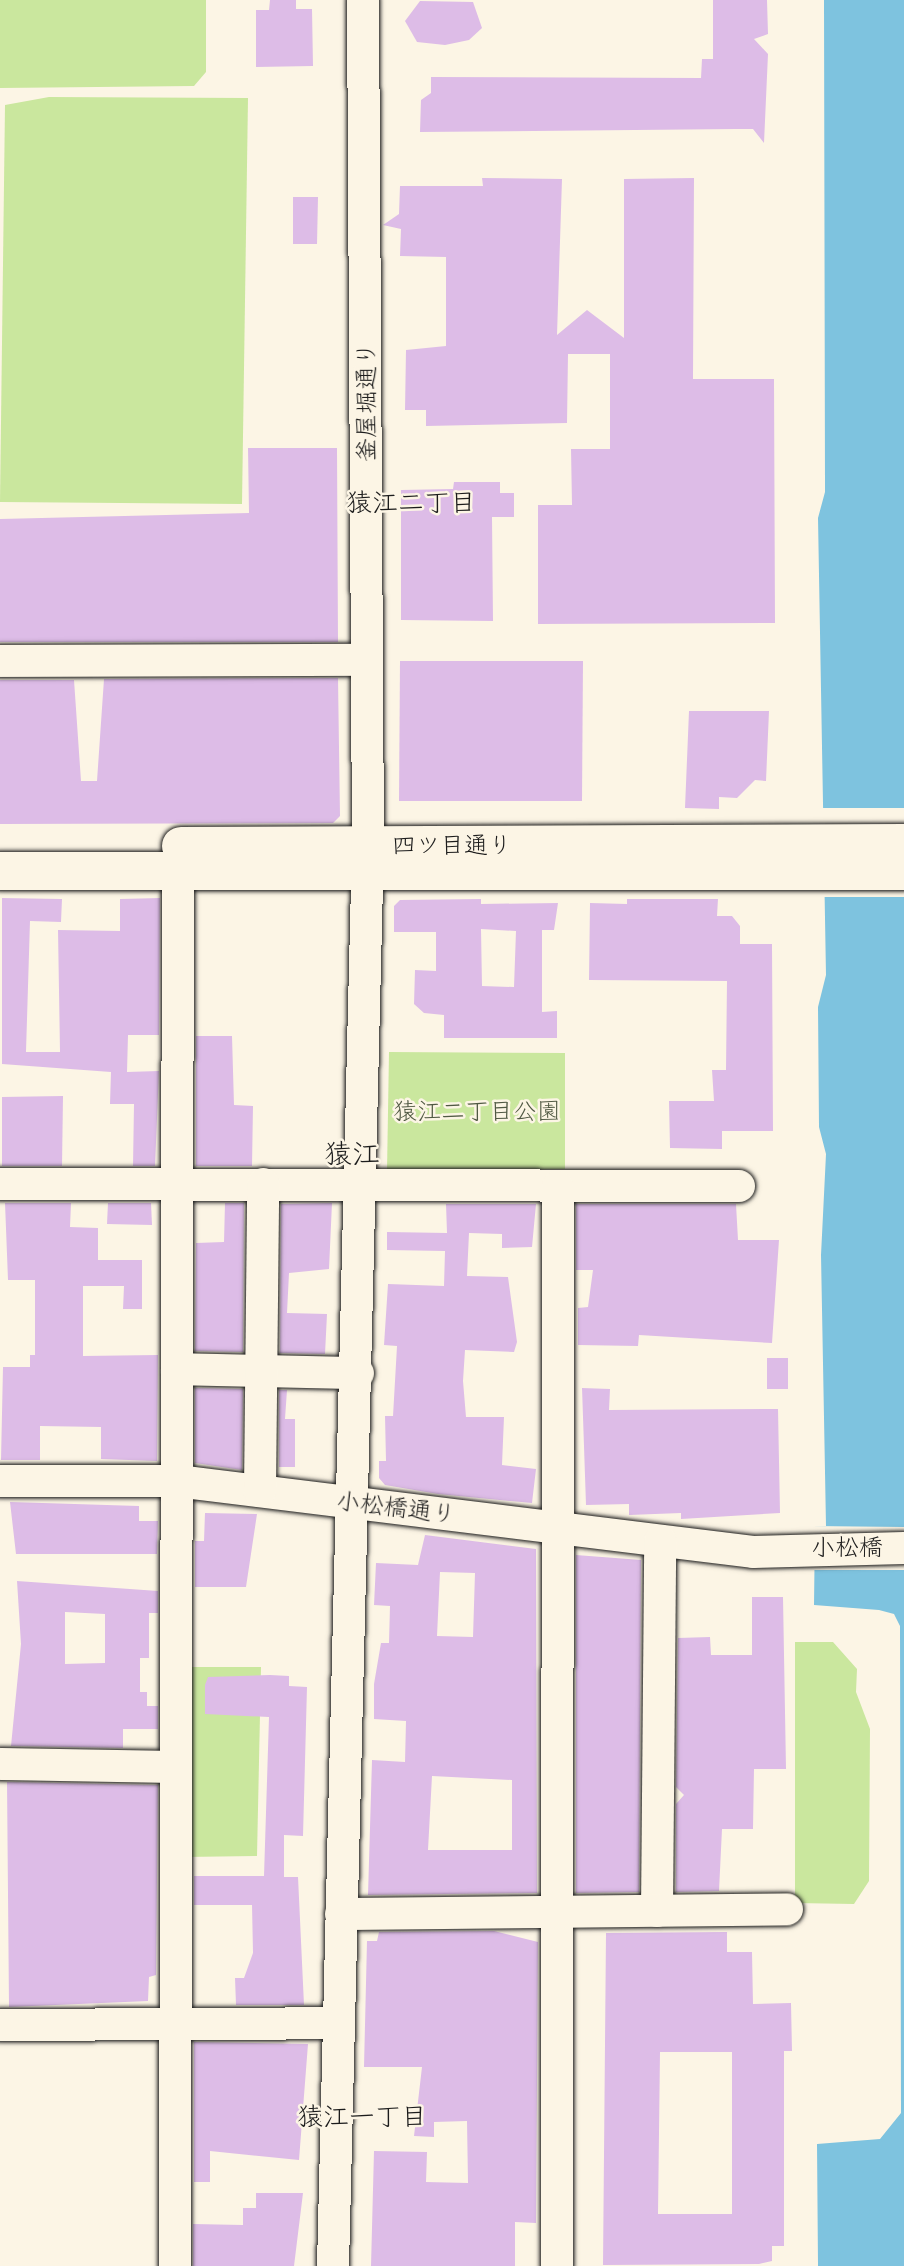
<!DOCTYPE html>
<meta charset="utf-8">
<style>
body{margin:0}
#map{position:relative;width:904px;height:2266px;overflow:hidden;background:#fcf5e5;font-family:Itim,"Klee One",sans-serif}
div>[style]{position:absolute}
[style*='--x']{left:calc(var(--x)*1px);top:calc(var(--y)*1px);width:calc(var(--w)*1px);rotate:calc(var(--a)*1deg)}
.green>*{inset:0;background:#cae79e}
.water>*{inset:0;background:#7ec3df}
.pier>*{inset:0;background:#fcf5e5}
.building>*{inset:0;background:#ddbce7}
.roads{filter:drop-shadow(0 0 2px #1c1c1c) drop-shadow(0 0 2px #1c1c1c)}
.minor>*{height:32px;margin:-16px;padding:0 16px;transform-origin:16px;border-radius:16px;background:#fcf5e5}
.major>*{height:38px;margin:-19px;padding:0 19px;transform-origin:19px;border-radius:19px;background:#fcf5e5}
span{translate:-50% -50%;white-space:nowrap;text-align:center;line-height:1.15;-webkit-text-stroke:5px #fcf5e5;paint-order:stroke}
.street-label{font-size:24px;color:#1c1c1c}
.park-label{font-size:24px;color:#505943}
.neighbourhood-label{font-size:26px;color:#1c1c1c}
.quarter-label{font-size:28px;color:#1c1c1c}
</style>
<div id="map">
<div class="green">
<i style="clip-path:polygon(0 0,206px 0,206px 72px,194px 86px,0 88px)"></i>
<i style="clip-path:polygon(49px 97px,248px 98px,242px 504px,0 502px,5px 105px)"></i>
<i style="clip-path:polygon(389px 1052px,565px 1053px,565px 1169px,387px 1171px)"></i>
<i style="clip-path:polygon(795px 1642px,833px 1642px,857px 1669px,856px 1692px,870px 1729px,869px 1881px,854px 1904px,795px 1903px)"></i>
<i style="clip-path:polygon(185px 1667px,261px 1667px,257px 1856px,184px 1857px)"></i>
</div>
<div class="water">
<i style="clip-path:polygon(824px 0,904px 0,904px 2266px,818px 2266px,817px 2144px,880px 2139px,901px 2113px,900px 1626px,894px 1614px,879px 1610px,814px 1605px,815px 1526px,826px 1526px,821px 1255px,826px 1154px,819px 1127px,818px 1007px,826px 975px,818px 518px,825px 492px)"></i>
</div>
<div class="pier">
<i style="clip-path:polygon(822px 808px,904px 808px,904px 897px,822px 897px)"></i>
<i style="clip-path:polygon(811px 1526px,904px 1527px,904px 1570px,811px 1570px)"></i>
</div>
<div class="building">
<i style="clip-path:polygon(270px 0,296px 0,296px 9px,312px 9px,313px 66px,256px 67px,256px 10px,269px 10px)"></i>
<i style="clip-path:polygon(713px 0,767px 0,768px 34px,754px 39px,768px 54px,764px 143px,753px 129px,736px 129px,420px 132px,421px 100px,431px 93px,431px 77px,701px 78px,702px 59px,713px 59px)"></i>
<i style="clip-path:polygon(420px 1px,473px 2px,482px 28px,469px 40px,445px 45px,417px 42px,405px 21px)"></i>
<i style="clip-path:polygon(482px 178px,562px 179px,557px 335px,587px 310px,624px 338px,624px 179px,694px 178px,693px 379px,774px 379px,775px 623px,538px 624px,538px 505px,572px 505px,571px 449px,610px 449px,610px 354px,568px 354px,567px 423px,426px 426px,426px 410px,405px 410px,406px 350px,446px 346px,446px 257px,400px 256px,401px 229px,383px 225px,399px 214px,400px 186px,483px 186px)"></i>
<i style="clip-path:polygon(293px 197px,318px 197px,317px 244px,293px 244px)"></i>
<i style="clip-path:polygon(248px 448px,337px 448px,338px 642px,0 642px,0 519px,249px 513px)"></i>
<i style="clip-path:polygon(454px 482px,500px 482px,500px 493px,514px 493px,514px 517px,492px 517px,493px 621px,401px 620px,401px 490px,453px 489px)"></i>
<i style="clip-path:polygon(400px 661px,583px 661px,582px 801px,399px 801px)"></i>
<i style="clip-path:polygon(338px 678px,340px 816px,333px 823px,0 824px,0 680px,74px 680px,81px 781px,97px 781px,104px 679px)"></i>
<i style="clip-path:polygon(689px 711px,769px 711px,766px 781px,755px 780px,737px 798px,719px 797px,719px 809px,685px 808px)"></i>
<i style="clip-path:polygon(2px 898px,62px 899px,61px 922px,30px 921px,26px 1052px,60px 1052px,58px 930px,120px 931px,120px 899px,160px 898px,159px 1035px,128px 1035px,127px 1072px,159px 1071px,155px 1166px,133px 1166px,134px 1104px,110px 1104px,111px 1072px,2px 1064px)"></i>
<i style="clip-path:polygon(evenodd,481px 899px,481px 904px,558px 903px,554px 930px,542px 930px,542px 1012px,557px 1011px,557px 1038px,444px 1038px,444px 1015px,424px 1013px,414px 1004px,415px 970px,436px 971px,436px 932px,394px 932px,394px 906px,400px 900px,481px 899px,481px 929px,516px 931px,514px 987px,482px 986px,481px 929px)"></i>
<i style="clip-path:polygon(627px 899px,718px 899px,717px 916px,732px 916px,740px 926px,740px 944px,772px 944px,773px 1131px,722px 1131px,722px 1149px,670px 1148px,669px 1101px,714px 1101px,712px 1070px,726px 1070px,727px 981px,589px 980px,590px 903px,627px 904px)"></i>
<i style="clip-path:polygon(196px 1036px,232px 1036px,234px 1105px,253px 1106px,252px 1166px,196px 1166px)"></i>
<i style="clip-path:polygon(63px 1096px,62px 1166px,2px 1166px,2px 1097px)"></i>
<i style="clip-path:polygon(5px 1203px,71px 1203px,70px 1227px,98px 1228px,98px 1260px,142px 1260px,142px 1309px,123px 1309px,124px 1286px,83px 1286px,83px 1356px,158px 1355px,157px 1461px,101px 1459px,101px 1427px,40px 1426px,40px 1460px,1px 1460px,3px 1367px,30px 1367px,30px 1355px,35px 1355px,35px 1280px,8px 1280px)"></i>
<i style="clip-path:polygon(108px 1203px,151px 1203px,152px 1225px,107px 1224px)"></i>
<i style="clip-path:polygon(225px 1203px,244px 1203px,243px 1352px,195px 1351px,196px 1243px,224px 1242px)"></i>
<i style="clip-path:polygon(332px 1203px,329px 1269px,289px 1273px,287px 1313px,327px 1314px,325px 1354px,280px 1353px,281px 1204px)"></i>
<i style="clip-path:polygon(446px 1204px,536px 1204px,532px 1247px,502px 1248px,502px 1234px,469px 1233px,467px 1276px,508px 1277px,517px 1342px,514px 1352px,465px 1350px,463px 1381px,466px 1417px,504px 1417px,502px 1465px,536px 1469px,532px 1503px,438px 1494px,385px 1485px,379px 1478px,379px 1461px,386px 1461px,385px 1416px,393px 1416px,397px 1346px,384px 1345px,388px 1284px,444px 1286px,445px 1251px,387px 1250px,387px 1232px,447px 1233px)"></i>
<i style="clip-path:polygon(576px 1204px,736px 1204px,738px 1240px,779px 1240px,772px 1343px,639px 1335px,638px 1346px,578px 1345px,578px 1308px,588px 1307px,593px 1270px,576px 1270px)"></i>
<i style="clip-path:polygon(767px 1358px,788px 1358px,788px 1389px,767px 1389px)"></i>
<i style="clip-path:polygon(195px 1388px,243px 1389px,242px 1470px,195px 1463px)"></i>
<i style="clip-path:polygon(582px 1388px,610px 1389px,609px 1410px,778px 1409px,780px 1513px,681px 1519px,681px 1513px,629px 1515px,629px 1504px,586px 1505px)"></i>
<i style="clip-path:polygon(279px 1390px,287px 1390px,285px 1419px,295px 1419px,295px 1467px,279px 1467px)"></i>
<i style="clip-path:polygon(10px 1502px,139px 1506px,139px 1521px,158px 1521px,157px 1554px,16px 1554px)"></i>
<i style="clip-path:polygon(205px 1513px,257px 1514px,246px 1587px,195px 1587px,195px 1541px,204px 1541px)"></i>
<i style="clip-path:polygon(evenodd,425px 1535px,536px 1549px,537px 1893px,368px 1895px,372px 1760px,405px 1762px,406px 1721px,374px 1719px,374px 1684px,381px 1643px,389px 1643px,390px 1606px,374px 1605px,376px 1563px,418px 1565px,425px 1535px,440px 1572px,475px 1573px,473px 1637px,437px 1636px,440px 1572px,425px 1535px,432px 1776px,512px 1780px,512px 1850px,428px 1850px,432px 1776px)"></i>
<i style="clip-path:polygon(576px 1555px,641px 1560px,639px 1892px,576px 1893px)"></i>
<i style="clip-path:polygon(evenodd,17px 1581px,158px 1591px,158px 1613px,149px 1613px,149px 1658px,140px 1658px,140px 1692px,147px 1692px,147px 1706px,158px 1706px,158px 1729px,123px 1729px,123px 1748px,11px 1746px,21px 1644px,17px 1581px,65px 1612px,105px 1614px,105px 1663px,65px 1664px,65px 1612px)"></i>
<i style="clip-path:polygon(752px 1597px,783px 1597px,786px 1769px,754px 1769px,753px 1829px,722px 1829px,719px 1891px,676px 1892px,676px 1804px,684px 1795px,676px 1787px,678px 1638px,710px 1637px,711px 1655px,752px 1655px)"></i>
<i style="clip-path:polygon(270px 1675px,289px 1676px,289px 1686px,307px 1687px,303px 1836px,284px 1835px,284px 1877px,298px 1877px,304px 2005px,236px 2005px,235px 1978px,244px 1978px,253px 1953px,252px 1905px,194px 1905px,194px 1876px,264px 1876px,269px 1717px,205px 1714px,205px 1685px,208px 1677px)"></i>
<i style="clip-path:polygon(7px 1782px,158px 1785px,156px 1975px,149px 1977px,148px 2001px,9px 2007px)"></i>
<i style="clip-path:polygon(494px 1931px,538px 1942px,536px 2223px,515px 2222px,515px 2266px,371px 2266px,374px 2151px,427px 2152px,426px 2182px,468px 2183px,467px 2121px,434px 2122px,434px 2137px,414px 2136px,422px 2067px,364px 2067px,367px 1941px,377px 1941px,379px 1932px)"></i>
<i style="clip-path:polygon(evenodd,727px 1932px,727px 1952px,752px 1952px,753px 2004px,791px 2003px,792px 2051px,784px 2051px,784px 2246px,772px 2246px,772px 2261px,759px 2264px,603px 2265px,606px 1933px,727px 1932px,660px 2052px,732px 2052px,732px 2214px,658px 2214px,660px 2052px)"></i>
<i style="clip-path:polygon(194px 2042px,308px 2044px,299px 2160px,210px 2151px,210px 2182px,194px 2182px)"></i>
<i style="clip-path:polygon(256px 2193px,303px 2193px,294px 2266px,193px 2266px,193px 2224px,243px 2225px,243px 2208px,256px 2208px)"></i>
</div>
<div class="roads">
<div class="minor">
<i style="--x:0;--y:661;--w:367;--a:-0.2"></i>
<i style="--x:0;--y:1184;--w:739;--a:0.16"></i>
<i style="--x:177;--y:1369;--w:181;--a:1.3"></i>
<i style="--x:0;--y:1481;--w:177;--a:0"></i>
<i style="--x:177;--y:1481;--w:580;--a:7.03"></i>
<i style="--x:753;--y:1552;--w:151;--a:-1.5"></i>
<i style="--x:260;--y:1491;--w:307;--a:-89.4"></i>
<i style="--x:0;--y:1764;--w:173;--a:1"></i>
<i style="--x:657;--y:1911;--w:370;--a:-89.5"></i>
<i style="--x:341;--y:1914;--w:446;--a:-0.6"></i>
<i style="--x:0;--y:2025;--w:338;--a:-0.3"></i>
<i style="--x:175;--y:2266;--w:1393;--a:-89.88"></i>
<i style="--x:333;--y:2266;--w:1421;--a:-88.59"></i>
<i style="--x:368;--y:845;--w:845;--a:-90.34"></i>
<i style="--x:557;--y:2266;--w:1079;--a:-89.95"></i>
</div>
<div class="major">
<i style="--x:181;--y:846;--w:723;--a:-0.24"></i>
<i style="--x:0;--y:871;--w:904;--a:0"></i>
</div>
</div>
<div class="street-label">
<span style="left:366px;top:402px;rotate:-90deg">釜屋堀通り</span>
<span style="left:452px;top:845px">四ツ目通り</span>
<span style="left:396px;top:1507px;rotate:7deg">小松橋通り</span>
<span style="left:847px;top:1547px">小松橋</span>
</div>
<div class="park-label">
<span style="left:477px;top:1111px">猿江二丁目公園</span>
</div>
<div class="neighbourhood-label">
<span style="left:411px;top:503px">猿江二丁目</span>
<span style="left:362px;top:2117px">猿江一丁目</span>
</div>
<div class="quarter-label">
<span style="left:352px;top:1153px">猿江</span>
</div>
</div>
